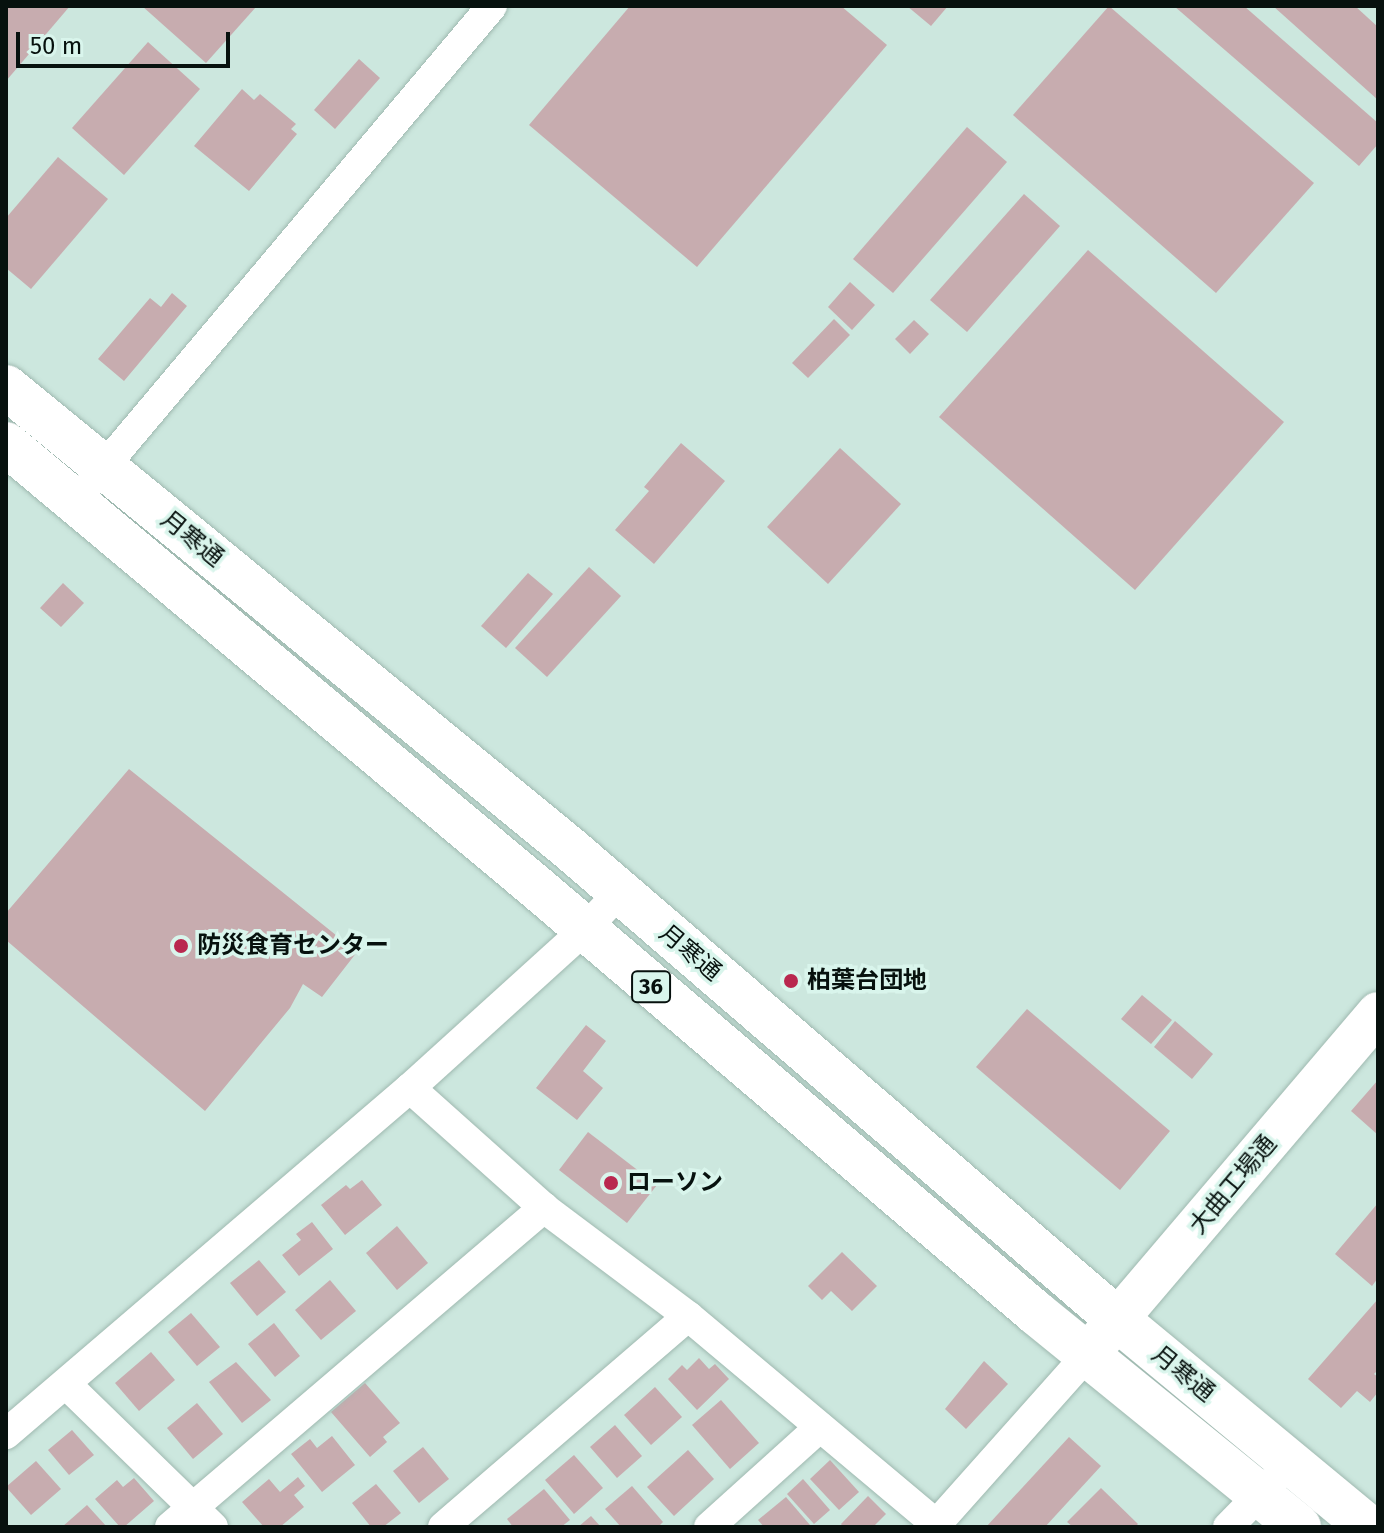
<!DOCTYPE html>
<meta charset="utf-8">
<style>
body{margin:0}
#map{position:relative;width:1384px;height:1533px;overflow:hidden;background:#cce7de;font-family:"Fira Sans","Noto Sans JP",sans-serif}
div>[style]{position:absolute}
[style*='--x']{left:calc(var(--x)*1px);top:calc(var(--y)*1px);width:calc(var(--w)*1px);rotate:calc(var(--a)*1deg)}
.building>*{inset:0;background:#c7acaf}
.roads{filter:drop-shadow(0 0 2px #9fb9b0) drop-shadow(0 0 2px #9fb9b0)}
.street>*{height:30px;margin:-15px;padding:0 15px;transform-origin:15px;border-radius:15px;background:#fff}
.secondary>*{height:42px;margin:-21px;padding:0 21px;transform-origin:21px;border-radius:21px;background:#fff}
.highway>*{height:44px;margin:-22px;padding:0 22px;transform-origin:22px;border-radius:22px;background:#fff}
.dots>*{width:22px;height:22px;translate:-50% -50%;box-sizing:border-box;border:4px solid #d9f5ec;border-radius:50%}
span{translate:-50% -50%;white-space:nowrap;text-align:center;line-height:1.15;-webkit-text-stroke:7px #d9f5ec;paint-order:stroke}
.shield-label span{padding:2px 6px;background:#d9f5ec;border:2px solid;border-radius:6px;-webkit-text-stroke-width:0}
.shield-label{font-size:22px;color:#07110e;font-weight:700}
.street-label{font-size:24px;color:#07110e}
.poi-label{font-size:24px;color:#07110e;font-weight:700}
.left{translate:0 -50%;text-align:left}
.frame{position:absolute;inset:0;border:8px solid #07110e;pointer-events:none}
.scale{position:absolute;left:16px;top:32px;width:214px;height:36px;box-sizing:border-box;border:4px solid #07110e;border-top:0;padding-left:10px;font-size:24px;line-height:28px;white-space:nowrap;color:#07110e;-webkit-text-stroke:6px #d9f5ec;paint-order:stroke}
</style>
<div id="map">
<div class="building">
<i style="clip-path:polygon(6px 6px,70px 6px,6px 81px)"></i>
<i style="clip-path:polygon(142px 6px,257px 6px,206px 63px)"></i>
<i style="clip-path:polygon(630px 6px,841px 6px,887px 45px,697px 267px,529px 125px)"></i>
<i style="clip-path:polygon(907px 6px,948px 6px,931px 26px)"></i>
<i style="clip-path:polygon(1109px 6px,1314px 183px,1216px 293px,1013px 115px)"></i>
<i style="clip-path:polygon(1174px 6px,1244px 6px,1378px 123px,1378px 144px,1359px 166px)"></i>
<i style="clip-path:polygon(1273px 6px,1355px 6px,1378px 27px,1378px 100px)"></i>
<i style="clip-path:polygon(148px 42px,200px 89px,124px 175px,72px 128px)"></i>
<i style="clip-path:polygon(359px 59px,380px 78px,335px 129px,314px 110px)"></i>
<i style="clip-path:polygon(242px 89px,254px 100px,260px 94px,296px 124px,291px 129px,297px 134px,249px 191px,194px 146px)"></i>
<i style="clip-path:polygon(967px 127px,1007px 162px,893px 293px,853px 259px)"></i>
<i style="clip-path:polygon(58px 157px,108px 199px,31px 289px,6px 268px,6px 218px)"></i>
<i style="clip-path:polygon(1024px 194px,1060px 226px,967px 332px,930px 300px)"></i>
<i style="clip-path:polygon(1088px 250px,1284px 422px,1135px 590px,939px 417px)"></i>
<i style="clip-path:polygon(850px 282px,875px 305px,852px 330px,828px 307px)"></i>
<i style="clip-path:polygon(172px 293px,187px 306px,124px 381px,98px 359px,150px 298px,161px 307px)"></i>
<i style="clip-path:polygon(834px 319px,850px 335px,808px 378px,792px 363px)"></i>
<i style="clip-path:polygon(914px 320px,929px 334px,910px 354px,895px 339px)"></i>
<i style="clip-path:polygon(681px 443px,725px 481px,654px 564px,615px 530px,649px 491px,644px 487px)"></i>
<i style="clip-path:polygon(840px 448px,901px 504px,828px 584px,767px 527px)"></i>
<i style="clip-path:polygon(589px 567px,621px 596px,547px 677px,515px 648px)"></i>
<i style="clip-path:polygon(528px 573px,553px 594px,506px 648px,481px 626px)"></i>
<i style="clip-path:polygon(63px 583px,84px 603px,61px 627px,40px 608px)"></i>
<i style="clip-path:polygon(129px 769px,357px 952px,322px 997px,303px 984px,290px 1008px,205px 1111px,6px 940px,6px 913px)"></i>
<i style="clip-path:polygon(1142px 995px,1172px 1020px,1151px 1044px,1121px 1019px)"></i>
<i style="clip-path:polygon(1027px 1009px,1170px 1131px,1120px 1190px,976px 1067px)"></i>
<i style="clip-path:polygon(1175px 1021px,1213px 1054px,1192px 1079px,1154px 1047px)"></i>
<i style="clip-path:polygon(586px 1025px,606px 1041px,583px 1071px,603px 1088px,577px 1120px,536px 1088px)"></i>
<i style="clip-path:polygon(1378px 1080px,1378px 1135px,1351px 1111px)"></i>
<i style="clip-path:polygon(588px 1132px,657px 1185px,627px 1223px,559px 1170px)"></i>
<i style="clip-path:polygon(362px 1180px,382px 1205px,345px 1235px,321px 1205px,346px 1185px,350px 1189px)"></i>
<i style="clip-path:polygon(1378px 1203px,1378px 1278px,1372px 1286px,1335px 1254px)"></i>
<i style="clip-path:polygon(312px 1222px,333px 1249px,299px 1276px,282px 1255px,301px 1240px,296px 1234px)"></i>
<i style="clip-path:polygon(397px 1226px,428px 1263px,397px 1290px,366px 1253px)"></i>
<i style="clip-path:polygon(842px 1252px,877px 1286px,852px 1311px,831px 1291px,822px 1300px,808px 1286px)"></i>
<i style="clip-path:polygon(259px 1260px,286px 1292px,257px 1316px,230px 1283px)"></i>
<i style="clip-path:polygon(330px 1280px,356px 1311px,321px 1340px,295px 1310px)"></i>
<i style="clip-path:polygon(1378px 1299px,1378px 1370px,1374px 1374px,1378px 1377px,1378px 1392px,1370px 1402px,1357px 1391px,1341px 1408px,1308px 1379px)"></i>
<i style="clip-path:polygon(191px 1313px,220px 1347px,197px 1366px,168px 1332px)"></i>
<i style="clip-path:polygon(274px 1323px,300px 1356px,275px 1377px,248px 1344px)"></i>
<i style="clip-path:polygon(151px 1352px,175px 1380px,139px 1411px,115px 1383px)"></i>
<i style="clip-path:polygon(699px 1358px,709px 1369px,715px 1364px,729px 1379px,697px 1410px,668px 1379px,682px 1365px,687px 1370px)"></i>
<i style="clip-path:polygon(984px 1361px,1008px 1384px,966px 1429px,945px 1409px)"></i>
<i style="clip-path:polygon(236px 1362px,271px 1400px,242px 1423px,209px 1382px)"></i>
<i style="clip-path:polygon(365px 1383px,400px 1423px,383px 1437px,387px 1442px,370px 1457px,331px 1412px)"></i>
<i style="clip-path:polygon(655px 1387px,682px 1417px,651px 1445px,624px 1415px)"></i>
<i style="clip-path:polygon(721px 1400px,759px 1443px,730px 1469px,692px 1425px)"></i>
<i style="clip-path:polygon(197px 1403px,223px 1434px,193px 1459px,167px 1428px)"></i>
<i style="clip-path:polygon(615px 1425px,642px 1456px,617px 1478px,590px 1447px)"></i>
<i style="clip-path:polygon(72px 1430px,94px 1455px,69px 1475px,48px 1450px)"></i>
<i style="clip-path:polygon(332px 1436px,355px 1465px,322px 1492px,291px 1454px,310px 1439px,317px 1448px)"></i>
<i style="clip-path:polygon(1069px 1437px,1101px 1466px,1045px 1527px,986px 1527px)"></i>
<i style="clip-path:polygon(423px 1447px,449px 1479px,419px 1503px,393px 1471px)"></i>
<i style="clip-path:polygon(688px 1450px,714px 1479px,674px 1516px,647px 1487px)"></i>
<i style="clip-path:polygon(574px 1455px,603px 1488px,574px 1514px,545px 1480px)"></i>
<i style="clip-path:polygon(830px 1460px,859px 1492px,839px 1510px,810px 1479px)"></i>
<i style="clip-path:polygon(36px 1461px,61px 1489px,31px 1515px,6px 1487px)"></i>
<i style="clip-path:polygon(298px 1477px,305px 1486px,294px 1495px,304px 1507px,280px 1527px,264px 1527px,242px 1502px,269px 1479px,280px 1492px)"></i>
<i style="clip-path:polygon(134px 1478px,154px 1501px,124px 1527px,120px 1527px,95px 1499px,117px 1480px,123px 1487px)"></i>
<i style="clip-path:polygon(803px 1479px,830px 1510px,814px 1524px,787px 1494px)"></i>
<i style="clip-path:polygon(376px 1484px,401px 1513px,383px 1527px,371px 1527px,352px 1503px)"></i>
<i style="clip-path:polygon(632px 1486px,663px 1522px,658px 1527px,621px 1527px,605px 1509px)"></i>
<i style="clip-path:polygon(1101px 1488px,1138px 1524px,1135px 1527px,1073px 1527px,1067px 1522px)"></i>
<i style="clip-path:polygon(544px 1489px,570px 1520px,561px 1527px,513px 1527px,507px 1519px)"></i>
<i style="clip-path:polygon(868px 1496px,886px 1514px,873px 1527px,843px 1527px,841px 1524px)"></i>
<i style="clip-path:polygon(786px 1497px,810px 1525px,808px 1527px,764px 1527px,758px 1520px)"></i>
<i style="clip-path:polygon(87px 1505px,107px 1527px,62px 1527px)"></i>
<i style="clip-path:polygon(591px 1516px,601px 1527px,578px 1527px)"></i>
</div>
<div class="roads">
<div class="street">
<i style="--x:92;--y:481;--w:621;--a:-49.9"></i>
<i style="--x:410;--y:1088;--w:180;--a:41.8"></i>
<i style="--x:544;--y:1208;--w:180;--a:36.9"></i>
<i style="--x:688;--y:1316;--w:324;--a:40"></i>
<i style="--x:66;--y:1384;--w:205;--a:44.2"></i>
<i style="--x:6;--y:1434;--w:532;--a:-40.58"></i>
<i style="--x:410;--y:1088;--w:235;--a:-42.2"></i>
<i style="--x:584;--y:930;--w:51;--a:-46.6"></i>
<i style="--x:170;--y:1527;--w:492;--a:-40.5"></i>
<i style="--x:443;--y:1527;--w:323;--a:-40.7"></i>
<i style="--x:709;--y:1527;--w:149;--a:-42"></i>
<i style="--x:934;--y:1527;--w:230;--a:-48.3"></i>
<i style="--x:1228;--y:1527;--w:64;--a:-45.6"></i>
</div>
<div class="secondary">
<i style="--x:1087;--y:1355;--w:449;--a:-49.6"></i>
</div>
<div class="highway">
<i style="--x:6;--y:387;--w:728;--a:39.31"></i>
<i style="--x:569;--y:848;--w:724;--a:40.69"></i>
<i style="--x:1118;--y:1320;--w:325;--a:39.6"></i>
<i style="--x:6;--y:444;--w:691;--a:39.89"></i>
<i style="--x:536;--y:887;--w:657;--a:40.43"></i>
<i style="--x:1036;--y:1313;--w:339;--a:39.1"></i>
</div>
</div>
<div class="dots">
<i style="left:181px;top:946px;background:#b9284f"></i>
<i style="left:791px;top:981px;background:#b9284f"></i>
<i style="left:611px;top:1183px;background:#b9284f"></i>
</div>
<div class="shield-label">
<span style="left:651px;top:987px">36</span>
</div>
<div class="street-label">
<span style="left:192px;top:539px;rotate:39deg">月寒通</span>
<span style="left:690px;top:953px;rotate:40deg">月寒通</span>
<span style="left:1233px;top:1185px;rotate:-50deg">大曲工場通</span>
<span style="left:1183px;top:1374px;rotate:39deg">月寒通</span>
</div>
<div class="poi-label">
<span class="left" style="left:197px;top:946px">防災食育センター</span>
<span class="left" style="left:807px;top:981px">柏葉台団地</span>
<span class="left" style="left:627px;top:1183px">ローソン</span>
</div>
<div class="frame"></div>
<div class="scale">50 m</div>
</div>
